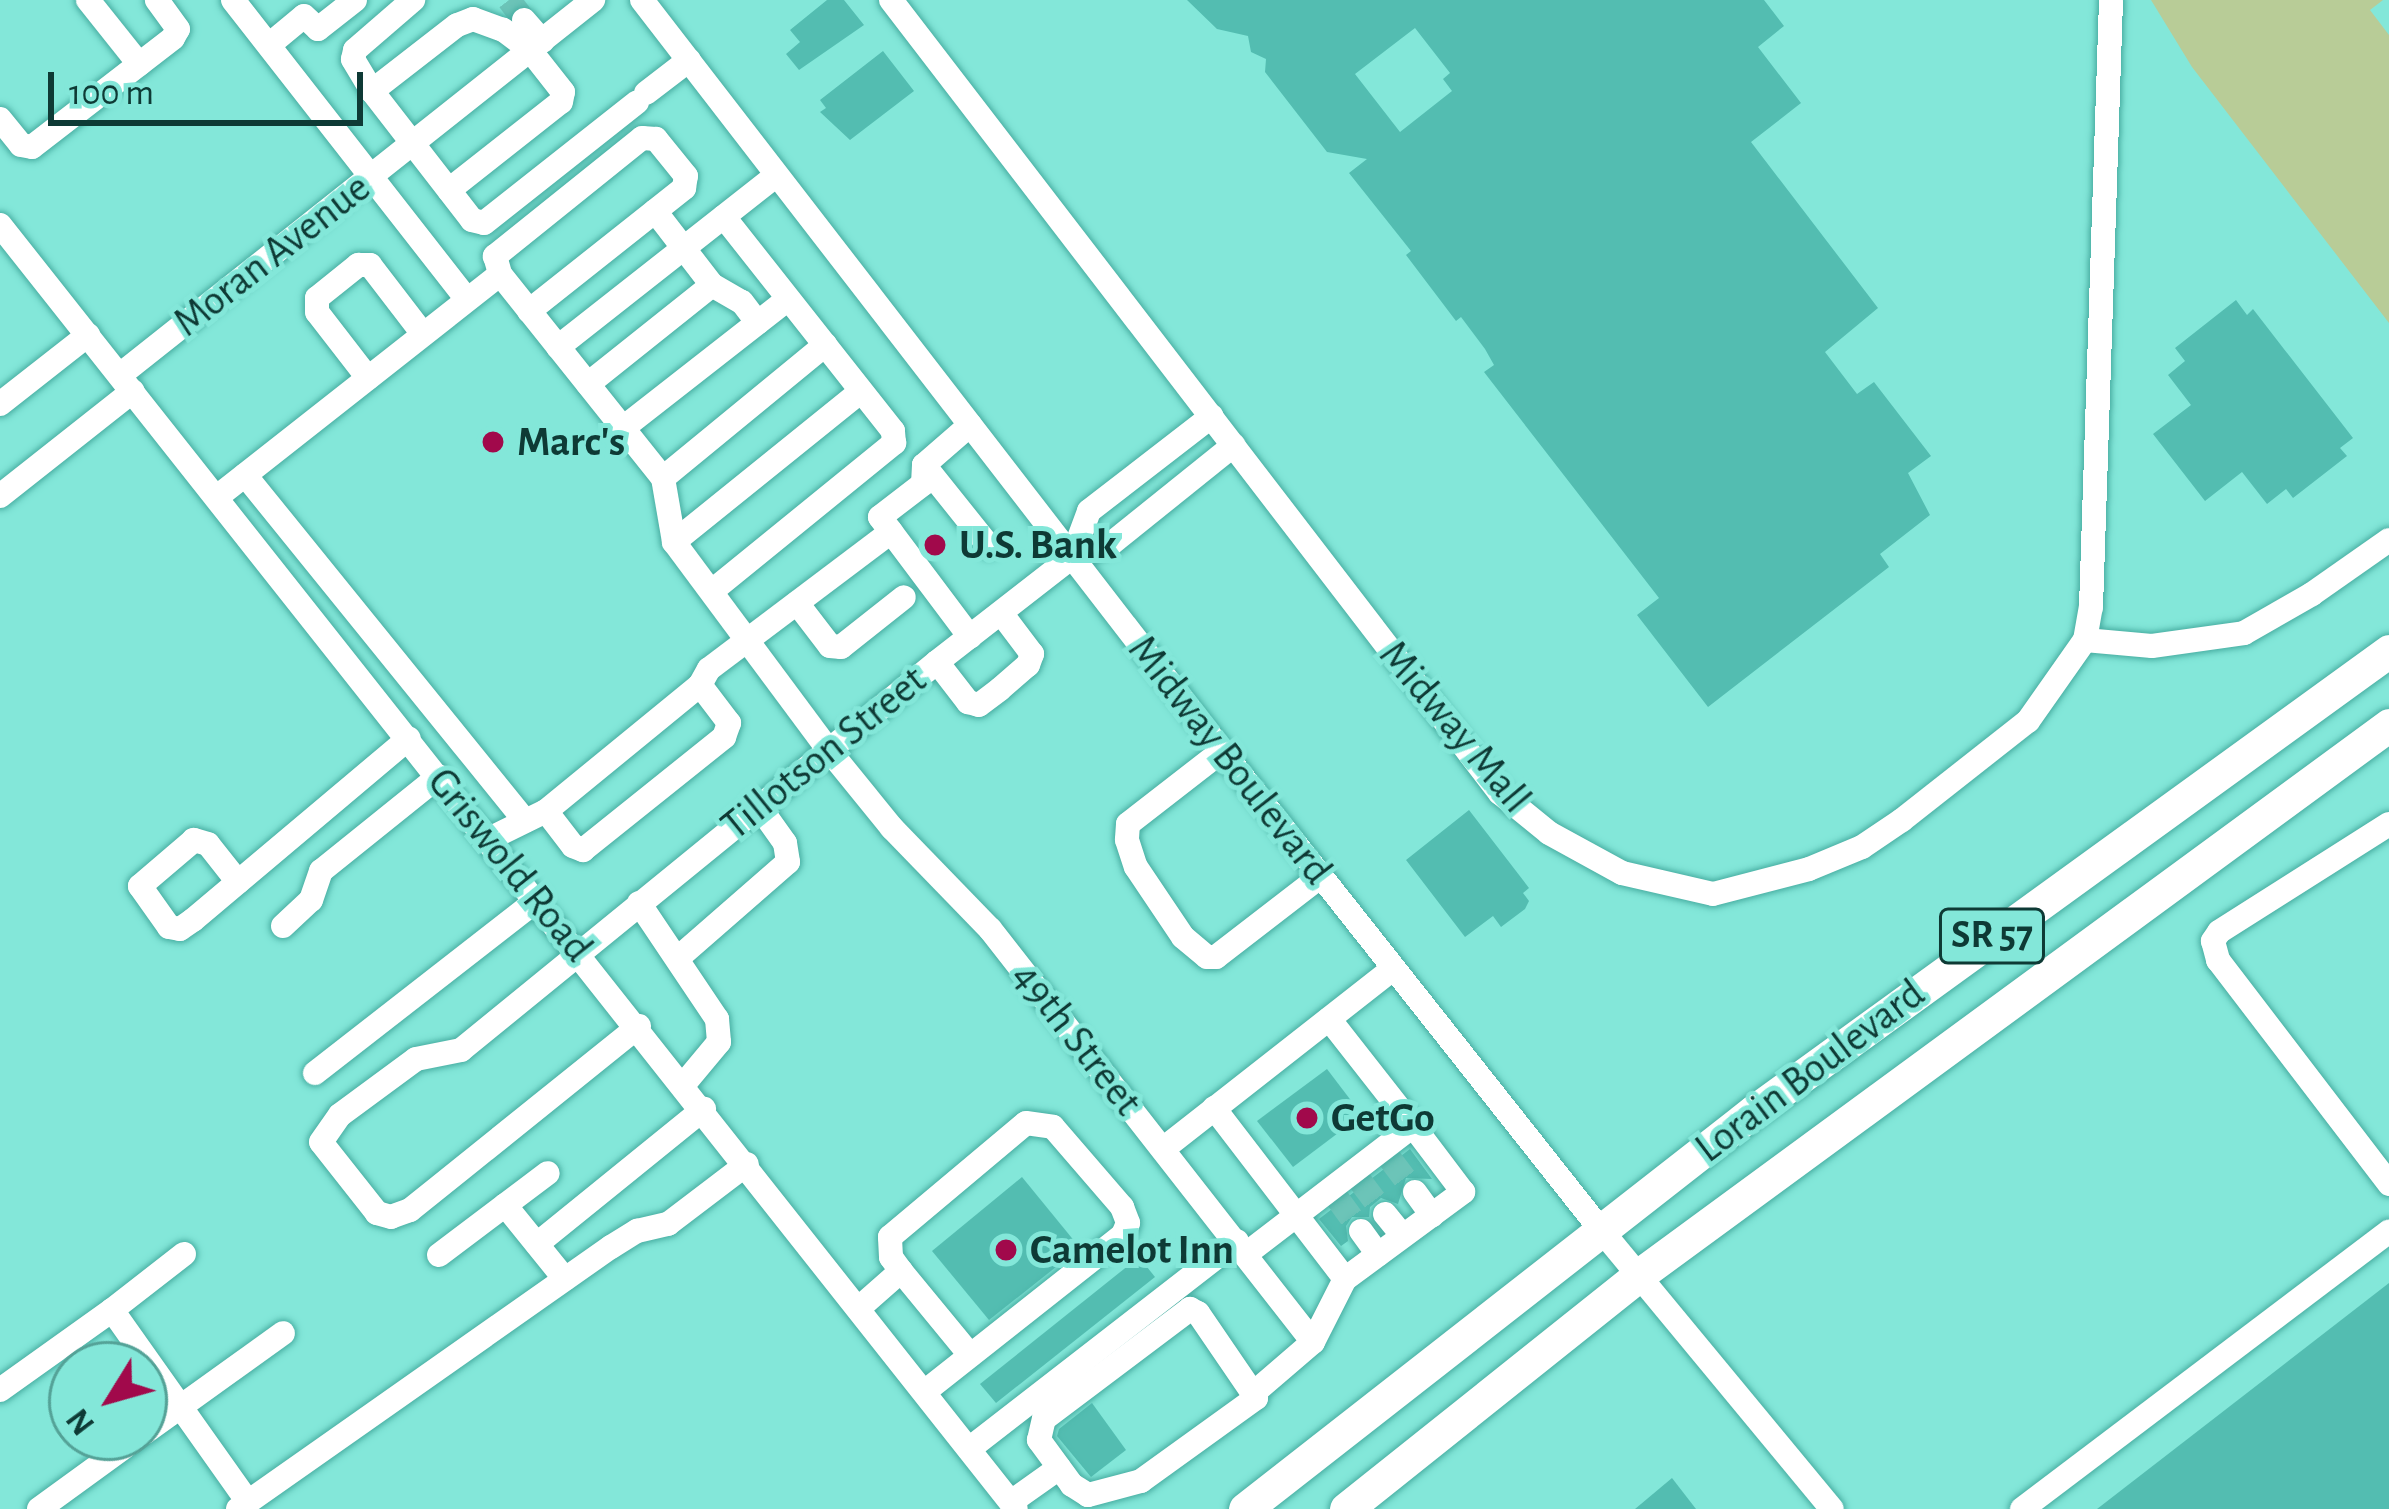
<!DOCTYPE html>
<style>
body{margin:0}
#map{position:relative;width:2389px;height:1509px;overflow:hidden;background:#83e7d9;font-family:"Alegreya Sans",sans-serif}
div>[style]{position:absolute}
[style*='--x']{left:calc(var(--x)*1px);top:calc(var(--y)*1px);width:calc(var(--w)*1px);rotate:calc(var(--a)*1deg)}
.green>*{inset:0;background:#b8cc97}
.building>*{inset:0;background:#53bdb1}
.minor-tunnel>*{height:24px;margin-top:-12px;transform-origin:0;background:repeating-linear-gradient(90deg,#6cc4b8 0 24px,transparent 0 36px)}
.roads{filter:drop-shadow(0 0 3px #47ada1) drop-shadow(0 0 3px #47ada1)}
.minor>*{height:24px;margin:-12px;padding:0 12px;transform-origin:12px;border-radius:12px;background:#fff}
.highway>*{height:33px;margin:-16.5px;padding:0 16.5px;transform-origin:16.5px;border-radius:16.5px;background:#fff}
.dots>*{width:33px;height:33px;translate:-50% -50%;box-sizing:border-box;border:6px solid #83e7d9;border-radius:50%}
span{translate:-50% -50%;white-space:nowrap;text-align:center;line-height:1.15;-webkit-text-stroke:10px #83e7d9;paint-order:stroke}
.shield-label span{padding:3px 9px;background:#83e7d9;border:3px solid;border-radius:9px;-webkit-text-stroke-width:0}
.shield-label{font-size:39px;color:#0e3a35;font-weight:700}
.street-label{font-size:42px;color:#0e3a35}
.poi-label{font-size:42px;color:#0e3a35;font-weight:700}
.left{translate:0 -50%;text-align:left}
.north{position:absolute;left:48px;top:1341px;width:120px;height:120px;box-sizing:border-box;background:#83e7d9;border:3px solid #54a297;border-radius:50%;rotate:233deg;font-size:33px;font-weight:700;line-height:48px;text-align:center;color:#0e3a35}
.north::after{content:'';display:block;margin:auto;width:42px;height:54px;background:#a1094b;clip-path:polygon(50% 0,100% 100%,50% 72%,0 100%)}
.scale{position:absolute;left:48px;top:72px;width:315px;height:54px;box-sizing:border-box;border:6px solid #0e3a35;border-top:0;padding-left:15px;font-size:36px;line-height:42px;white-space:nowrap;color:#0e3a35;-webkit-text-stroke:9px #83e7d9;paint-order:stroke}
</style>
<div id="map">
<div class="green">
<i style="clip-path:polygon(2151px 0,2383px 0,2370px 10px,2389px 35px,2389px 323px,2192px 67px)"></i>
</div>
<div class="building">
<i style="clip-path:polygon(827px 0,844px 0,864px 25px,799px 70px,786px 54px,800px 42px,790px 30px)"></i>
<i style="clip-path:polygon(evenodd,1187px 0,1764px 0,1784px 26px,1758px 47px,1801px 103px,1751px 142px,1878px 308px,1825px 352px,1857px 394px,1874px 382px,1931px 456px,1908px 473px,1930px 515px,1880px 554px,1889px 567px,1708px 707px,1637px 615px,1659px 598px,1484px 372px,1494px 365px,1485px 349px,1461px 317px,1456px 321px,1406px 255px,1411px 251px,1349px 173px,1367px 159px,1327px 152px,1265px 72px,1266px 59px,1251px 52px,1248px 36px,1217px 29px,1187px 0,1415px 28px,1450px 73px,1443px 79px,1452px 91px,1400px 132px,1355px 74px,1415px 28px)"></i>
<i style="clip-path:polygon(883px 51px,914px 91px,850px 140px,820px 112px,826px 108px,820px 100px)"></i>
<i style="clip-path:polygon(2236px 300px,2247px 315px,2253px 309px,2353px 438px,2340px 448px,2347px 456px,2293px 498px,2286px 489px,2267px 504px,2242px 472px,2205px 501px,2153px 434px,2191px 405px,2168px 375px,2185px 361px,2175px 348px)"></i>
<i style="clip-path:polygon(1469px 810px,1529px 888px,1523px 893px,1529px 901px,1525px 909px,1501px 927px,1493px 916px,1465px 937px,1406px 860px)"></i>
<i style="clip-path:polygon(1327px 1069px,1362px 1115px,1293px 1167px,1257px 1121px)"></i>
<i style="clip-path:polygon(1410px 1149px,1432px 1179px,1406px 1178px,1398px 1204px,1381px 1198px,1370px 1207px,1369px 1217px,1352px 1217px,1346px 1226px,1348px 1241px,1341px 1246px,1319px 1219px)"></i>
<i style="clip-path:polygon(1022px 1177px,1080px 1248px,989px 1320px,932px 1251px)"></i>
<i style="clip-path:polygon(1139px 1257px,1155px 1277px,996px 1403px,980px 1384px)"></i>
<i style="clip-path:polygon(2389px 1283px,2389px 1509px,2097px 1509px)"></i>
<i style="clip-path:polygon(1092px 1403px,1126px 1450px,1091px 1477px,1057px 1436px,1059px 1429px)"></i>
<i style="clip-path:polygon(1672px 1478px,1696px 1509px,1635px 1509px)"></i>
</div>
<div class="minor-tunnel">
<i style="--x:509;--y:0;--w:25;--a:53"></i>
<i style="--x:1390;--y:1159;--w:41;--a:52.9"></i>
<i style="--x:1360;--y:1181;--w:41;--a:52.9"></i>
<i style="--x:1337;--y:1198;--w:41;--a:54"></i>
</div>
<div class="roads">
<div class="minor">
<i style="--x:88;--y:0;--w:82;--a:51.4"></i>
<i style="--x:233;--y:0;--w:380;--a:52"></i>
<i style="--x:642;--y:0;--w:949;--a:52.32"></i>
<i style="--x:1222;--y:751;--w:611;--a:51.65"></i>
<i style="--x:1601;--y:1230;--w:362;--a:50.4"></i>
<i style="--x:891;--y:0;--w:1000;--a:52.48"></i>
<i style="--x:1500;--y:793;--w:63;--a:39.2"></i>
<i style="--x:1549;--y:833;--w:83;--a:28.7"></i>
<i style="--x:1622;--y:873;--w:93;--a:13"></i>
<i style="--x:1713;--y:894;--w:99;--a:-14.6"></i>
<i style="--x:1809;--y:869;--w:57;--a:-22.5"></i>
<i style="--x:1862;--y:847;--w:48;--a:-34"></i>
<i style="--x:1902;--y:820;--w:160;--a:-38.2"></i>
<i style="--x:2028;--y:721;--w:99;--a:-54.9"></i>
<i style="--x:2085;--y:640;--w:34;--a:-80"></i>
<i style="--x:2091;--y:607;--w:607;--a:-88.11"></i>
<i style="--x:524;--y:20;--w:28;--a:49"></i>
<i style="--x:269;--y:45;--w:45;--a:-39.6"></i>
<i style="--x:304;--y:16;--w:19;--a:43"></i>
<i style="--x:318;--y:29;--w:47;--a:-38.1"></i>
<i style="--x:372;--y:91;--w:37;--a:-121"></i>
<i style="--x:353;--y:59;--w:9;--a:-77"></i>
<i style="--x:355;--y:50;--w:77;--a:-40.8"></i>
<i style="--x:646;--y:93;--w:54;--a:-37.5"></i>
<i style="--x:0;--y:119;--w:33;--a:51"></i>
<i style="--x:21;--y:145;--w:11;--a:10"></i>
<i style="--x:32;--y:147;--w:178;--a:-37.7"></i>
<i style="--x:173;--y:38;--w:10;--a:-61"></i>
<i style="--x:178;--y:29;--w:36;--a:-126"></i>
<i style="--x:449;--y:190;--w:142;--a:-38.2"></i>
<i style="--x:561;--y:102;--w:10;--a:-79"></i>
<i style="--x:563;--y:92;--w:53;--a:-128.2"></i>
<i style="--x:530;--y:50;--w:34;--a:-143"></i>
<i style="--x:503;--y:30;--w:32;--a:-160"></i>
<i style="--x:473;--y:19;--w:17;--a:159"></i>
<i style="--x:457;--y:25;--w:108;--a:142.2"></i>
<i style="--x:372;--y:91;--w:163;--a:52.2"></i>
<i style="--x:472;--y:220;--w:12;--a:14"></i>
<i style="--x:484;--y:223;--w:195;--a:-38.3"></i>
<i style="--x:655;--y:211;--w:93;--a:52.4"></i>
<i style="--x:712;--y:285;--w:34;--a:30"></i>
<i style="--x:742;--y:302;--w:26;--a:53"></i>
<i style="--x:0;--y:225;--w:1637;--a:51.65"></i>
<i style="--x:529;--y:311;--w:198;--a:-38.4"></i>
<i style="--x:684;--y:188;--w:12;--a:-81"></i>
<i style="--x:686;--y:176;--w:48;--a:-129"></i>
<i style="--x:656;--y:139;--w:14;--a:-176"></i>
<i style="--x:642;--y:138;--w:189;--a:141.2"></i>
<i style="--x:495;--y:256;--w:19;--a:74"></i>
<i style="--x:500;--y:274;--w:261;--a:51.4"></i>
<i style="--x:663;--y:478;--w:65;--a:80.2"></i>
<i style="--x:674;--y:542;--w:257;--a:53.4"></i>
<i style="--x:827;--y:748;--w:103;--a:50.9"></i>
<i style="--x:892;--y:828;--w:141;--a:45.9"></i>
<i style="--x:990;--y:929;--w:524;--a:51.97"></i>
<i style="--x:558;--y:347;--w:276;--a:-38.2"></i>
<i style="--x:120;--y:375;--w:604;--a:-38.41"></i>
<i style="--x:368;--y:378;--w:83;--a:-127.7"></i>
<i style="--x:317;--y:312;--w:14;--a:-90"></i>
<i style="--x:317;--y:298;--w:53;--a:-38.8"></i>
<i style="--x:358;--y:265;--w:12;--a:0"></i>
<i style="--x:370;--y:265;--w:87;--a:52.5"></i>
<i style="--x:588;--y:384;--w:159;--a:-38.6"></i>
<i style="--x:0;--y:404;--w:112;--a:-38.1"></i>
<i style="--x:623;--y:428;--w:209;--a:-38"></i>
<i style="--x:924;--y:465;--w:104;--a:51.3"></i>
<i style="--x:245;--y:475;--w:445;--a:51"></i>
<i style="--x:663;--y:478;--w:210;--a:-39.4"></i>
<i style="--x:0;--y:496;--w:169;--a:-38.3"></i>
<i style="--x:217;--y:497;--w:360;--a:-38.2"></i>
<i style="--x:674;--y:542;--w:240;--a:-38.9"></i>
<i style="--x:1072;--y:557;--w:49;--a:-69.7"></i>
<i style="--x:1089;--y:511;--w:155;--a:-37.7"></i>
<i style="--x:712;--y:591;--w:235;--a:-39.1"></i>
<i style="--x:894;--y:443;--w:12;--a:-95"></i>
<i style="--x:893;--y:431;--w:273;--a:-128.3"></i>
<i style="--x:797;--y:603;--w:54;--a:52.5"></i>
<i style="--x:830;--y:646;--w:11;--a:5"></i>
<i style="--x:841;--y:647;--w:80;--a:-38.4"></i>
<i style="--x:970;--y:637;--w:150;--a:-126.9"></i>
<i style="--x:880;--y:517;--w:54;--a:-37.5"></i>
<i style="--x:923;--y:484;--w:19;--a:-87"></i>
<i style="--x:924;--y:465;--w:61;--a:-41"></i>
<i style="--x:2085;--y:640;--w:67;--a:5.1"></i>
<i style="--x:2152;--y:646;--w:93;--a:-8"></i>
<i style="--x:2244;--y:633;--w:78;--a:-29.8"></i>
<i style="--x:2312;--y:594;--w:94;--a:-35"></i>
<i style="--x:937;--y:662;--w:51;--a:52.2"></i>
<i style="--x:968;--y:702;--w:11;--a:15"></i>
<i style="--x:979;--y:705;--w:26;--a:-37"></i>
<i style="--x:1000;--y:689;--w:37;--a:-41"></i>
<i style="--x:1028;--y:665;--w:12;--a:-70"></i>
<i style="--x:1032;--y:654;--w:51;--a:-127.1"></i>
<i style="--x:1222;--y:751;--w:119;--a:142.2"></i>
<i style="--x:1128;--y:824;--w:16;--a:94"></i>
<i style="--x:1127;--y:840;--w:28;--a:72"></i>
<i style="--x:1136;--y:867;--w:84;--a:56.1"></i>
<i style="--x:1183;--y:937;--w:31;--a:40"></i>
<i style="--x:1207;--y:957;--w:9;--a:0"></i>
<i style="--x:1216;--y:957;--w:133;--a:-37.6"></i>
<i style="--x:546;--y:811;--w:44;--a:52.4"></i>
<i style="--x:573;--y:846;--w:11;--a:22"></i>
<i style="--x:583;--y:850;--w:181;--a:-38.7"></i>
<i style="--x:724;--y:737;--w:15;--a:-70"></i>
<i style="--x:729;--y:723;--w:48;--a:-127.3"></i>
<i style="--x:2389;--y:824;--w:201;--a:147.6"></i>
<i style="--x:2219;--y:932;--w:11;--a:124"></i>
<i style="--x:2213;--y:941;--w:20;--a:75"></i>
<i style="--x:2218;--y:960;--w:282;--a:52.6"></i>
<i style="--x:489;--y:839;--w:64;--a:-26.2"></i>
<i style="--x:546;--y:811;--w:199;--a:-39.3"></i>
<i style="--x:700;--y:685;--w:18;--a:-61"></i>
<i style="--x:709;--y:669;--w:228;--a:-37"></i>
<i style="--x:238;--y:882;--w:48;--a:-128.3"></i>
<i style="--x:208;--y:844;--w:15;--a:-164"></i>
<i style="--x:194;--y:840;--w:71;--a:139.6"></i>
<i style="--x:140;--y:886;--w:50;--a:54.7"></i>
<i style="--x:169;--y:927;--w:11;--a:10"></i>
<i style="--x:180;--y:929;--w:16;--a:-35"></i>
<i style="--x:193;--y:920;--w:282;--a:-40.1"></i>
<i style="--x:639;--y:903;--w:140;--a:56.1"></i>
<i style="--x:717;--y:1019;--w:23;--a:85"></i>
<i style="--x:719;--y:1042;--w:55;--a:129.8"></i>
<i style="--x:283;--y:926;--w:38;--a:-43"></i>
<i style="--x:311;--y:900;--w:31;--a:-71"></i>
<i style="--x:321;--y:871;--w:151;--a:-38.8"></i>
<i style="--x:678;--y:958;--w:146;--a:-41.1"></i>
<i style="--x:788;--y:862;--w:19;--a:-99"></i>
<i style="--x:785;--y:843;--w:47;--a:-125.4"></i>
<i style="--x:639;--y:1026;--w:294;--a:141.2"></i>
<i style="--x:410;--y:1210;--w:20;--a:160"></i>
<i style="--x:391;--y:1217;--w:15;--a:-164"></i>
<i style="--x:377;--y:1213;--w:90;--a:-128.3"></i>
<i style="--x:321;--y:1142;--w:33;--a:-55"></i>
<i style="--x:340;--y:1115;--w:94;--a:-36.4"></i>
<i style="--x:416;--y:1059;--w:46;--a:-11.3"></i>
<i style="--x:461;--y:1050;--w:614;--a:-39.18"></i>
<i style="--x:937;--y:662;--w:171;--a:-37.9"></i>
<i style="--x:1072;--y:557;--w:42;--a:-19.3"></i>
<i style="--x:1112;--y:543;--w:156;--a:-38.8"></i>
<i style="--x:315;--y:1073;--w:281;--a:-37.9"></i>
<i style="--x:1214;--y:1108;--w:215;--a:52.5"></i>
<i style="--x:1345;--y:1279;--w:147;--a:-36.4"></i>
<i style="--x:1463;--y:1192;--w:83;--a:-127.1"></i>
<i style="--x:1163;--y:1149;--w:293;--a:-38.1"></i>
<i style="--x:1415;--y:1192;--w:29;--a:54"></i>
<i style="--x:505;--y:1205;--w:95;--a:51"></i>
<i style="--x:1385;--y:1214;--w:28;--a:51"></i>
<i style="--x:1361;--y:1231;--w:29;--a:54"></i>
<i style="--x:537;--y:1244;--w:215;--a:-39"></i>
<i style="--x:184;--y:1254;--w:91;--a:142.1"></i>
<i style="--x:112;--y:1310;--w:235;--a:54.7"></i>
<i style="--x:1246;--y:1254;--w:210;--a:-37.5"></i>
<i style="--x:1413;--y:1126;--w:136;--a:-128.1"></i>
<i style="--x:439;--y:1255;--w:136;--a:-37"></i>
<i style="--x:901;--y:1271;--w:109;--a:50.6"></i>
<i style="--x:859;--y:1308;--w:56;--a:-41.4"></i>
<i style="--x:901;--y:1271;--w:17;--a:-126"></i>
<i style="--x:891;--y:1257;--w:20;--a:-93"></i>
<i style="--x:890;--y:1237;--w:177;--a:-40"></i>
<i style="--x:1026;--y:1123;--w:27;--a:8"></i>
<i style="--x:1053;--y:1127;--w:106;--a:49.2"></i>
<i style="--x:1122;--y:1207;--w:17;--a:69"></i>
<i style="--x:1128;--y:1223;--w:13;--a:113"></i>
<i style="--x:1123;--y:1235;--w:253;--a:141.7"></i>
<i style="--x:1190;--y:1309;--w:9;--a:27"></i>
<i style="--x:1198;--y:1313;--w:103;--a:55.7"></i>
<i style="--x:1256;--y:1398;--w:142;--a:144.2"></i>
<i style="--x:1141;--y:1481;--w:55;--a:165.2"></i>
<i style="--x:1088;--y:1495;--w:19;--a:-148"></i>
<i style="--x:1072;--y:1485;--w:56;--a:-126.3"></i>
<i style="--x:1039;--y:1440;--w:22;--a:-77"></i>
<i style="--x:1044;--y:1419;--w:183;--a:-37"></i>
<i style="--x:0;--y:1390;--w:138;--a:-35.5"></i>
<i style="--x:1256;--y:1391;--w:75;--a:-40.7"></i>
<i style="--x:1313;--y:1342;--w:71;--a:-63.1"></i>
<i style="--x:144;--y:1433;--w:171;--a:-35.7"></i>
<i style="--x:969;--y:1449;--w:339;--a:-37.8"></i>
<i style="--x:1011;--y:1502;--w:59;--a:-35.3"></i>
<i style="--x:39;--y:1509;--w:122;--a:-36"></i>
<i style="--x:238;--y:1509;--w:456;--a:-35.1"></i>
<i style="--x:611;--y:1247;--w:31;--a:-32"></i>
<i style="--x:637;--y:1231;--w:32;--a:-13"></i>
<i style="--x:668;--y:1224;--w:99;--a:-37.2"></i>
<i style="--x:2022;--y:1509;--w:460;--a:-37.1"></i>
</div>
<div class="highway">
<i style="--x:1245;--y:1509;--w:646;--a:-38.02"></i>
<i style="--x:1754;--y:1111;--w:784;--a:-35.92"></i>
<i style="--x:1346;--y:1509;--w:375;--a:-38.6"></i>
<i style="--x:1639;--y:1275;--w:930;--a:-36.25"></i>
</div>
</div>
<div class="dots">
<i style="left:493px;top:442px;background:#a1094b"></i>
<i style="left:935px;top:545px;background:#a1094b"></i>
<i style="left:1307px;top:1118px;background:#a1094b"></i>
<i style="left:1006px;top:1250px;background:#a1094b"></i>
</div>
<div class="shield-label">
<span style="left:1992px;top:936px">SR 57</span>
</div>
<div class="street-label">
<span style="left:272px;top:255px;rotate:-38deg">Moran Avenue</span>
<span style="left:1455px;top:727px;rotate:50deg">Midway Mall</span>
<span style="left:824px;top:753px;rotate:-39deg">Tillotson Street</span>
<span style="left:1230px;top:760px;rotate:52deg">Midway Boulevard</span>
<span style="left:510px;top:865px;rotate:51deg">Griswold Road</span>
<span style="left:1077px;top:1039px;rotate:52deg">49th Street</span>
<span style="left:1810px;top:1071px;rotate:-37deg">Lorain Boulevard</span>
</div>
<div class="poi-label">
<span class="left" style="left:517px;top:442px">Marc's</span>
<span class="left" style="left:959px;top:545px">U.S. Bank</span>
<span class="left" style="left:1331px;top:1118px">GetGo</span>
<span class="left" style="left:1030px;top:1250px">Camelot Inn</span>
</div>
<div class="north">N</div>
<div class="scale">100 m</div>
</div>
